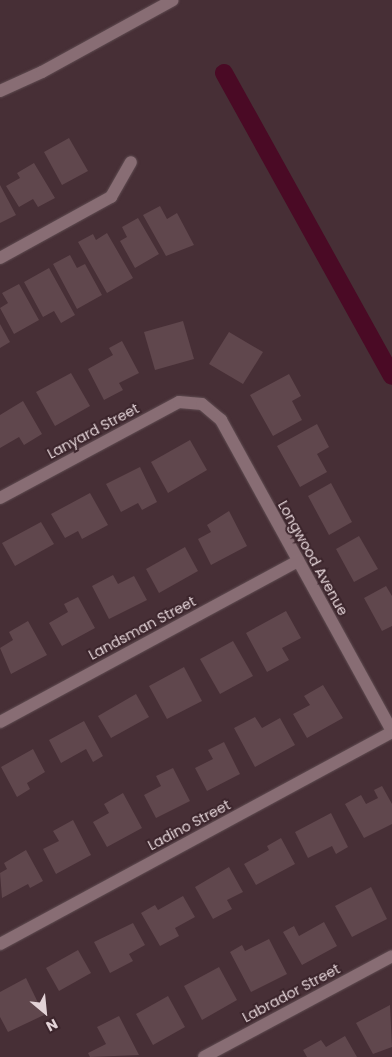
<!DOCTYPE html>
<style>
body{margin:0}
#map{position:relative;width:392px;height:1057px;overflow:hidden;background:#472f36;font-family:Poppins,sans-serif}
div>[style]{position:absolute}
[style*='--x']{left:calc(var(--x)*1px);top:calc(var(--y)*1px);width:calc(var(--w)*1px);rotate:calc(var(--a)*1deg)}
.canal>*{height:18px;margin:-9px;padding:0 9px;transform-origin:9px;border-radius:9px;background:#4a0a25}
.building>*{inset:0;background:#60474d}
.roads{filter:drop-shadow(0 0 1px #5f4c51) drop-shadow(0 0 1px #5f4c51)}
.minor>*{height:12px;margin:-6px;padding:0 6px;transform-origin:6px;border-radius:6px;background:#886d74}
span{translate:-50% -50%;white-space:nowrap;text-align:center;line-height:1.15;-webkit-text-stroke:4px #3c252c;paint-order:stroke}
.street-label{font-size:14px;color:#e3d3d7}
.north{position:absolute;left:20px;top:987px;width:50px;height:50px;-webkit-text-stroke:4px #3c252c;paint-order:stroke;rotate:152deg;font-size:14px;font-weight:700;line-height:20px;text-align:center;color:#e3d3d7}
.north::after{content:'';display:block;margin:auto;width:18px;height:22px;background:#e3d3d7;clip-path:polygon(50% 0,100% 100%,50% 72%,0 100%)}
</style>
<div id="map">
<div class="canal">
<i style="--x:224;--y:73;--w:346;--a:61"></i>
</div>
<div class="building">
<i style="clip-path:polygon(69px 138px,88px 171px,62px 185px,44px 152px)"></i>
<i style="clip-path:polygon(34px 163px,55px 198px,38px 207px,33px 199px,19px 207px,6px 186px,20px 178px,17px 173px)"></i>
<i style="clip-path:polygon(0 185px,16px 215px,0 223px)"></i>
<i style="clip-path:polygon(160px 206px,167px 219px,177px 213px,194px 245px,166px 256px,143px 215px)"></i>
<i style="clip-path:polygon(138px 218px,159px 254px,135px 268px,120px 241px,127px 237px,122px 227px)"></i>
<i style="clip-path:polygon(107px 233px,133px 278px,107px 293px,78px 242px,93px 234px,96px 240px)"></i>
<i style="clip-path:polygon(70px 255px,77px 268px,85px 264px,102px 295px,77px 309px,53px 264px)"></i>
<i style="clip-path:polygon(49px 268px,75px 315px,61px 323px,54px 311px,43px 317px,24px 282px)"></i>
<i style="clip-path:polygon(19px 284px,39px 320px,14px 334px,0 308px,8px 303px,2px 293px)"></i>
<i style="clip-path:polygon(183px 321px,194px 359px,155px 370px,144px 332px)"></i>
<i style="clip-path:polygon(0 324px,10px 342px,0 348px)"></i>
<i style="clip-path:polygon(229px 332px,263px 352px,243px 384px,209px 364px)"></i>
<i style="clip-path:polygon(122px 341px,139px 373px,119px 383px,123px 390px,104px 400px,88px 369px,113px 355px,109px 348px)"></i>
<i style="clip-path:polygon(71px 373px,90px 406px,55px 426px,36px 392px)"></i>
<i style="clip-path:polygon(289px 374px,301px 396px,292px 401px,302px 420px,273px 436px,250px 395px)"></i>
<i style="clip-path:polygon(23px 401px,42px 434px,24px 445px,19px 437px,0 448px,0 415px)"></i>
<i style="clip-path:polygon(317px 424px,329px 447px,317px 454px,327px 472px,300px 487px,277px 446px)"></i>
<i style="clip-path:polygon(190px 440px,207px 470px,168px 493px,151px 462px)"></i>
<i style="clip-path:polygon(140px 467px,157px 502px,142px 510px,138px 503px,121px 512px,106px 484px)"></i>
<i style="clip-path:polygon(331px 483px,352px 522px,329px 535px,308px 496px)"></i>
<i style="clip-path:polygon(90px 493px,108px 525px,82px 539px,78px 531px,65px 538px,51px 514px)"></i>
<i style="clip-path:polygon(229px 511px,247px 546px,211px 565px,198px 539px,211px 532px,207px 525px)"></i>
<i style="clip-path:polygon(41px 522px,54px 544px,15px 566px,2px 543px)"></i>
<i style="clip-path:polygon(359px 536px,378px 569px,354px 582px,336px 549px)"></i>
<i style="clip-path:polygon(185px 547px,198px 571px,159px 593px,146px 569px)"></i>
<i style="clip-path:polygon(113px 575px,118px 584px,134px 576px,147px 600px,109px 619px,92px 586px)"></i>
<i style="clip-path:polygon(386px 586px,392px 596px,392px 626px,382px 631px,364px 598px)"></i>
<i style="clip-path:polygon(78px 597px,95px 628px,62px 646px,49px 623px,68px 612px,64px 604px)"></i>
<i style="clip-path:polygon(286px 611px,301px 638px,282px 648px,289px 660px,267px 672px,246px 633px)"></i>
<i style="clip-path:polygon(28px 621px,47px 655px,11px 674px,0 648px,13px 640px,9px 632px)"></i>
<i style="clip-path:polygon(233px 641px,253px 676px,220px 694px,200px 659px)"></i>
<i style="clip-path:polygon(184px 667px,202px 701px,167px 719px,149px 686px)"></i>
<i style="clip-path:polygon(323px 685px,343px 718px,307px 738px,293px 714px,310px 705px,304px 696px)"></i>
<i style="clip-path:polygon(136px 694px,149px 717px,111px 738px,98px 716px)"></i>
<i style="clip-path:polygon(255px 717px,262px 728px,280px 718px,295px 745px,255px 767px,234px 728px)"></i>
<i style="clip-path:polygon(84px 721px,103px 756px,93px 762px,86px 749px,61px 763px,49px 740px)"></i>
<i style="clip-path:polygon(224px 742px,240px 774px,207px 791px,195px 768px,213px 759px,208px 750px)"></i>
<i style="clip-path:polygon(33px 749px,45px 772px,27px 783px,30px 789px,17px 797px,1px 767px)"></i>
<i style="clip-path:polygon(173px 768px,190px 801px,156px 818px,144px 795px,161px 786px,156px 776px)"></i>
<i style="clip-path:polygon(382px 786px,392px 804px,392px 824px,364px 838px,345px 804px,361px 795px,366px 804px,378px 798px,374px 790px)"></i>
<i style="clip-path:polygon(123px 793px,142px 828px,107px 847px,93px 822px,109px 813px,104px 804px)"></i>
<i style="clip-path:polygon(331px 813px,348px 847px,336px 854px,332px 846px,308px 858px,295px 832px)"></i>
<i style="clip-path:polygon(73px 820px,91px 855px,56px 874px,43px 849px,59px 841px,53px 831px)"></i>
<i style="clip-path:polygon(281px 838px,295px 864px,256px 885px,244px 864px,269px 850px,267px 846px)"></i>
<i style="clip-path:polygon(26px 850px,43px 881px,30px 888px,28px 884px,2px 898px,0 873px,7px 869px,4px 863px)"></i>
<i style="clip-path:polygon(229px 867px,243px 892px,227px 900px,232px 909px,213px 919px,195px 887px)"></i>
<i style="clip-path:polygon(371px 887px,387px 919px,352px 937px,335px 906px)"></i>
<i style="clip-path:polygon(183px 896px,195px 917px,175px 928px,179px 936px,160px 946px,141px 913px,155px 905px,158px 910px)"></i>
<i style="clip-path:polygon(324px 922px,337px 946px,302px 965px,283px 932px,294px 926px,299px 936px)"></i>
<i style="clip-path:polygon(133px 923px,145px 945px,129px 954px,133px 961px,110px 973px,94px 942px)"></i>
<i style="clip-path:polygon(269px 939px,287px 974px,251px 992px,230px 952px,242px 945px,245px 951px)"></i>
<i style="clip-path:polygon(78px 950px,91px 973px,59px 991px,46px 968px)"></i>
<i style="clip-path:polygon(219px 967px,237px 1000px,202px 1020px,184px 986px)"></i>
<i style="clip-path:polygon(26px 978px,44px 1015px,8px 1032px,0 1017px,0 992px)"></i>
<i style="clip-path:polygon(168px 996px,185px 1027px,153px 1045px,136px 1014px)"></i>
<i style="clip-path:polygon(390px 1005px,392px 1047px,373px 1054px,356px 1023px)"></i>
<i style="clip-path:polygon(119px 1016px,139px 1055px,90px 1057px,88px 1053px,106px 1044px,97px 1027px)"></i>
<i style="clip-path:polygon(345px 1036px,357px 1057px,307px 1057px,303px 1050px,321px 1040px,326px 1047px)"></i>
</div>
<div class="roads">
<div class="minor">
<i style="--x:0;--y:91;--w:46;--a:-24.3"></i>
<i style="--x:42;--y:72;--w:149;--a:-28.8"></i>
<i style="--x:0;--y:258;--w:127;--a:-28.8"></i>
<i style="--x:111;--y:197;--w:40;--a:-60.3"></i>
<i style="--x:0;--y:498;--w:203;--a:-28.2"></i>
<i style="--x:179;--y:402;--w:23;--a:5"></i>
<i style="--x:202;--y:404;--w:25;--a:40"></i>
<i style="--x:221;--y:420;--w:355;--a:61.2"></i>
<i style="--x:0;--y:722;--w:339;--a:-28.4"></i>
<i style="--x:0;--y:944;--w:446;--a:-28.4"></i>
<i style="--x:204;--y:1057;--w:213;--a:-28.2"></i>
</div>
</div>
<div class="street-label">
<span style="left:93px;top:431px;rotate:-28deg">Lanyard Street</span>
<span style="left:313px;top:558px;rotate:61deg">Longwood Avenue</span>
<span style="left:142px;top:628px;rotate:-28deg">Landsman Street</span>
<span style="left:189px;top:825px;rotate:-28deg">Ladino Street</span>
<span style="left:291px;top:993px;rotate:-28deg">Labrador Street</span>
</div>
<div class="north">N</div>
</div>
